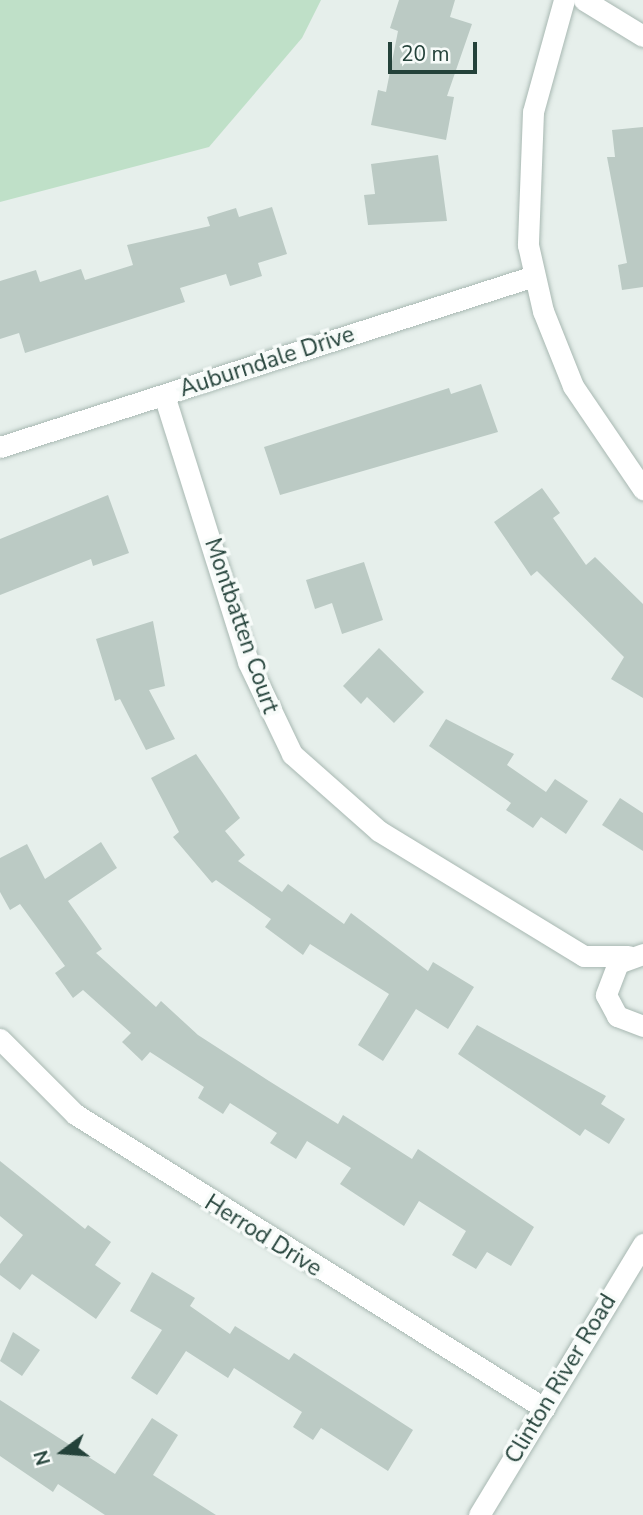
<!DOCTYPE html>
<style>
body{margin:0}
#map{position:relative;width:643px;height:1515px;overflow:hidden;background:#e6efeb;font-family:"Nunito Sans",sans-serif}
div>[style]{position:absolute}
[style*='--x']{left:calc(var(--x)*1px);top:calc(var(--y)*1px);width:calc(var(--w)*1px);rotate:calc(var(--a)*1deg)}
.green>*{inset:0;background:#bfe0c8}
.building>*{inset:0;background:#bbcac4}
.roads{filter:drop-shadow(0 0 2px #a8b8b2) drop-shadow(0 0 2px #a8b8b2)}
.street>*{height:21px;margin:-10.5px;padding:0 10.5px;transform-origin:10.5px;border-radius:10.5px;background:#fff}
.secondary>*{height:21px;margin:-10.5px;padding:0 10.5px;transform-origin:10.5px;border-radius:10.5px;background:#fff}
span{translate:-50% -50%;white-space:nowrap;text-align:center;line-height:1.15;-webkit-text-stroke:7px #f7fbf9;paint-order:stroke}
.street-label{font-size:23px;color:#24423a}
.north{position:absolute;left:28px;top:1417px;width:70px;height:70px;-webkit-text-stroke:5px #f7fbf9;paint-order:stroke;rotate:254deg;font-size:19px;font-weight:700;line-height:28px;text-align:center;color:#24423a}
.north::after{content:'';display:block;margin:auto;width:24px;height:32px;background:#24423a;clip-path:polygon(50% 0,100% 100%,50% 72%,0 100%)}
.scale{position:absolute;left:388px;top:42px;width:89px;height:32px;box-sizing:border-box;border:4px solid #24423a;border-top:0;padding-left:9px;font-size:21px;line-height:24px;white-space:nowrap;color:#24423a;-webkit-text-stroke:5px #f7fbf9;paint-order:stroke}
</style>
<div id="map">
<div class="green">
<i style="clip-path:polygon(0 0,321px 0,302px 38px,209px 147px,0 202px)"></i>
</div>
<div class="building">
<i style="clip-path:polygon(399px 0,455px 0,450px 17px,472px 24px,447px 96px,454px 97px,446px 140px,371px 125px,378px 90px,386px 92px,398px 31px,390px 28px)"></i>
<i style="clip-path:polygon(643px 127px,643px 287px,622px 290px,618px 265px,627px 263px,607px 157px,615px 157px,612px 130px)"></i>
<i style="clip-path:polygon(438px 155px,447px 221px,368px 225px,364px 195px,375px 194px,371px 164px)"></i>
<i style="clip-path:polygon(272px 207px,287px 254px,258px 263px,262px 276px,230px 286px,226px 274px,180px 288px,185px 302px,25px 353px,19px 333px,0 339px,0 281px,36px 270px,40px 282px,81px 269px,85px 280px,133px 265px,127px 245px,210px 226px,207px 217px,236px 208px,239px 217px)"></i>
<i style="clip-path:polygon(481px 384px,498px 432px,280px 495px,264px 447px,449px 388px,451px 394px)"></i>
<i style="clip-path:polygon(542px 488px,560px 513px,553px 518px,586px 565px,595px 557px,643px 604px,643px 698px,611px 679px,624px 657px,537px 571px,531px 576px,494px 522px)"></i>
<i style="clip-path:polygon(108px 495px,129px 553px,93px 566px,91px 559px,0 595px,0 539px)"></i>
<i style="clip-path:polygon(364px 562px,383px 620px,342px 634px,332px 603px,315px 609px,306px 580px)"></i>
<i style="clip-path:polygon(153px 621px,165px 686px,149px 690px,175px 739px,146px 750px,120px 699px,115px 701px,96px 639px)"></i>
<i style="clip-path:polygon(379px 648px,424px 692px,394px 723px,367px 697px,361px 704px,343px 686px)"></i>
<i style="clip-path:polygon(446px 719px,514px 754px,507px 765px,546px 792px,555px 779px,588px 801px,566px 834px,541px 817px,533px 828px,506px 810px,511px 803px,429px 746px)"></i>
<i style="clip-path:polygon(196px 754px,240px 818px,225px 831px,245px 855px,238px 861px,282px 892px,288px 884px,344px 924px,351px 913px,428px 971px,433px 962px,474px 987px,448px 1029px,416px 1009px,383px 1061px,358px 1045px,389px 994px,310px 944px,303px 955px,265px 927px,271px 919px,216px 880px,212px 883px,173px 837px,179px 832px,151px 778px)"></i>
<i style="clip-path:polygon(620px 798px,643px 813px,643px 851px,602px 825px)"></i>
<i style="clip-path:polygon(101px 842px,117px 868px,68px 901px,102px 949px,96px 953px,156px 1007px,161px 1001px,198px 1035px,269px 1081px,338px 1124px,343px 1115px,412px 1159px,418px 1149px,534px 1227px,511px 1266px,487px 1252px,476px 1269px,452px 1255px,466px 1231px,419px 1201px,404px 1226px,340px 1184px,351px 1168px,307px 1141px,296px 1159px,270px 1143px,277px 1133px,230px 1103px,223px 1114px,198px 1098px,204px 1087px,150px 1052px,142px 1061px,122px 1042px,131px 1033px,83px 990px,73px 998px,55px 973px,65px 966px,20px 904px,10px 910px,0 892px,0 858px,27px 844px,45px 879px)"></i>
<i style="clip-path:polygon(477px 1025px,606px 1096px,601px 1104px,625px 1119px,609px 1144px,585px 1129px,580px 1136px,458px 1054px)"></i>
<i style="clip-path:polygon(0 1161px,85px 1229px,88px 1225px,111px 1242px,95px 1265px,121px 1283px,96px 1319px,32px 1274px,20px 1290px,0 1275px,0 1264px,23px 1235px,0 1216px)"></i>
<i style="clip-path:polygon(152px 1272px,195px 1298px,190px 1306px,230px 1334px,235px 1326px,289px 1360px,294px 1353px,413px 1430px,388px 1471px,321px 1428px,313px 1440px,293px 1427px,302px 1412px,234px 1368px,228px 1378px,186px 1351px,157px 1395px,131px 1378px,162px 1330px,130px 1311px)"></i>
<i style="clip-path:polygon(13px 1332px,40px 1350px,22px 1376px,0 1361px)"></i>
<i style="clip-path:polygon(0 1400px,115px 1474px,152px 1418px,178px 1435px,153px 1475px,216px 1515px,105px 1515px,58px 1484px,53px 1492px,0 1456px)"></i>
</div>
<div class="roads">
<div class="street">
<i style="--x:564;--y:0;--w:116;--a:105.5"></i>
<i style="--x:533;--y:112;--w:133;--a:92.2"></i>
<i style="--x:528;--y:245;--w:68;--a:77.2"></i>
<i style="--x:543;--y:311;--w:81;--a:68.2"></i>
<i style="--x:573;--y:386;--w:125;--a:55.8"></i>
<i style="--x:584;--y:0;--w:69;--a:31.4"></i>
<i style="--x:164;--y:395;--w:280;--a:72.5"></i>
<i style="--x:248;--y:662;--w:102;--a:64.4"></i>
<i style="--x:292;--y:754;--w:116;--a:41.5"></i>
<i style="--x:379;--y:831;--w:240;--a:31.4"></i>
<i style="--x:584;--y:956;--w:44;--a:0"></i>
<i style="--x:0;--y:447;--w:561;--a:-17.76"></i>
<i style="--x:643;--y:954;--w:27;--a:160"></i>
<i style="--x:618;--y:963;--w:34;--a:111"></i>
<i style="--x:606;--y:995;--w:24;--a:62"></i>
<i style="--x:617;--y:1016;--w:28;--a:21"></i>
<i style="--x:0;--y:1039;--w:106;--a:45"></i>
<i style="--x:75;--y:1114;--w:554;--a:32.08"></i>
</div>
<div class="secondary">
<i style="--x:479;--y:1515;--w:317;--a:-58.8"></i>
</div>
</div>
<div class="street-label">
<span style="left:267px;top:362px;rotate:-18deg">Auburndale Drive</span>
<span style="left:241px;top:626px;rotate:71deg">Montbatten Court</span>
<span style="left:263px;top:1236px;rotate:32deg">Herrod Drive</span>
<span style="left:561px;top:1379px;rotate:-59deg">Clinton River Road</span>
</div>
<div class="north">N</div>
<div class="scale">20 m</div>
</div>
